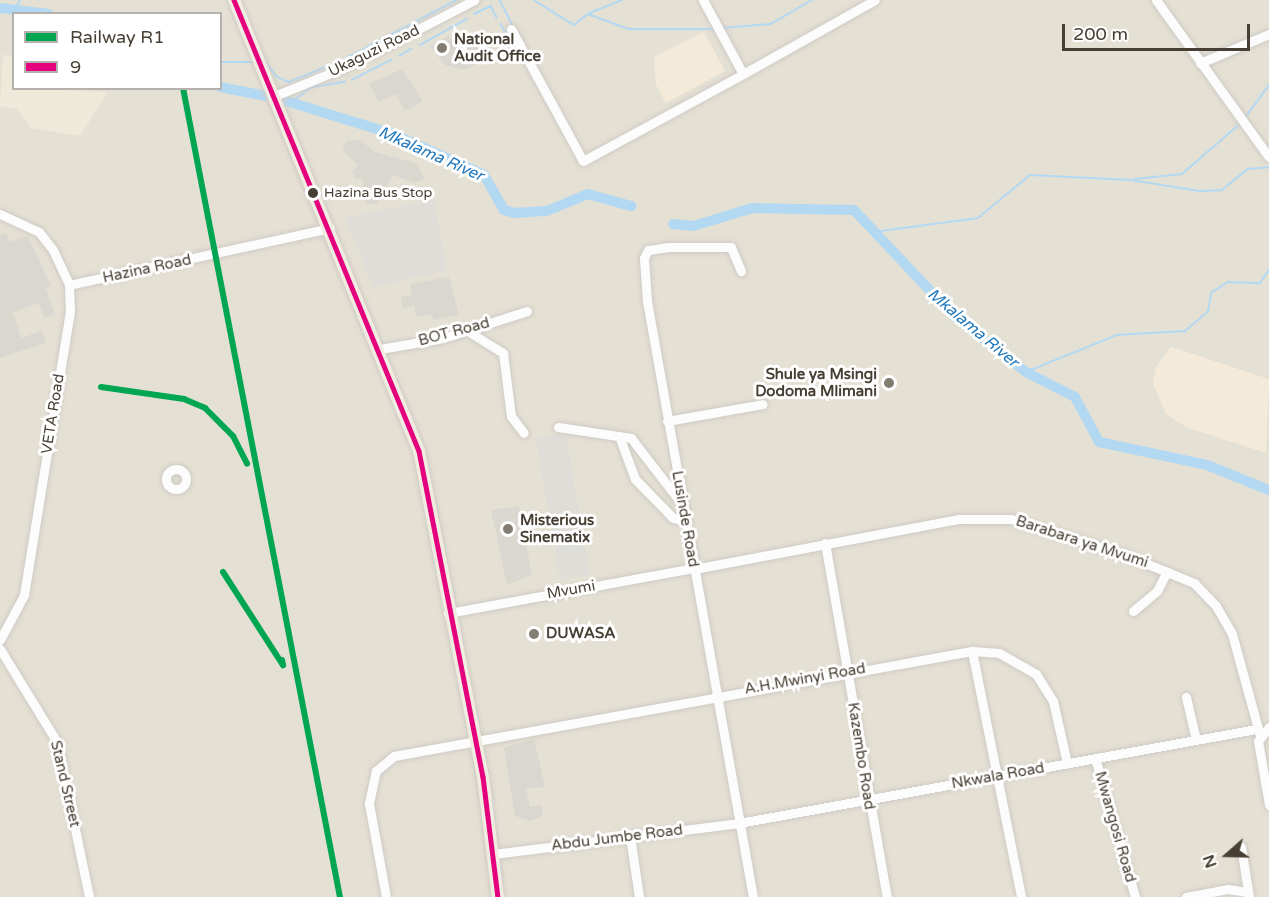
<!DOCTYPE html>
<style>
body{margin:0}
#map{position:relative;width:1269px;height:897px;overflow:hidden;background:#f0eee8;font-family:"Varela Round",sans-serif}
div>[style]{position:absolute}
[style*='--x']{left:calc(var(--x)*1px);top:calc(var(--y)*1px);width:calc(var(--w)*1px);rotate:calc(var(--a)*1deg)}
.residential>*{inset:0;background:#e5e0d4}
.commercial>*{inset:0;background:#f4ead9}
.education>*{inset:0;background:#efe9d9}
.parking>*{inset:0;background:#dfddd8}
.stream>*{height:1.5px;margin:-0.75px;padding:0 0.75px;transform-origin:0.75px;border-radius:0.75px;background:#b3d8f2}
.river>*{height:10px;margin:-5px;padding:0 5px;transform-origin:5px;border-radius:5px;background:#b3d8f2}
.building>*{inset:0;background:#dad7d0}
.roads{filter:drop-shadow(0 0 2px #cecbc5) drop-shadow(0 0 2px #cecbc5)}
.minor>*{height:9px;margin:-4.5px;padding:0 4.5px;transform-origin:4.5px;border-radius:4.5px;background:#fdfcfc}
.minor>.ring{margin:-4.5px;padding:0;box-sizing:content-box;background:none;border:9px solid #fdfcfc;border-radius:50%}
.major>*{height:12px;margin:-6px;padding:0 6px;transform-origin:6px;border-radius:6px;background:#f1ece2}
.bus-1>*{height:4.5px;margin:-2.25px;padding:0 2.25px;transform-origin:2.25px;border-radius:2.25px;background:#e5007d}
.rail-1>*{height:6px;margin:-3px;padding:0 3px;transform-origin:3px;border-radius:3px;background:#00a651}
.dots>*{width:16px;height:16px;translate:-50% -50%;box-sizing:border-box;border:3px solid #fff;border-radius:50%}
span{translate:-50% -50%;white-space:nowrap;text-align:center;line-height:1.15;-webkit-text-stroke:6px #fff;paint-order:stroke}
.bus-label{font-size:14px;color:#473f33}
.left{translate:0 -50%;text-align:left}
.poi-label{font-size:15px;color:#473f33;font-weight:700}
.right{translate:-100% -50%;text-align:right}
.street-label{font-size:15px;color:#473f33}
.water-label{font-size:16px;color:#2279bd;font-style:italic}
.legend{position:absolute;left:12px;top:12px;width:210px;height:78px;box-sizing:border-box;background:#fff;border:2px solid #b5b2ad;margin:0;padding:8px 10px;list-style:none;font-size:18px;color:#473f33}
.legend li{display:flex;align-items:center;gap:12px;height:30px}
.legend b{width:30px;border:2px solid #b5b2ad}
.north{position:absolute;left:1197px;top:825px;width:60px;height:60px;-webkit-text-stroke:4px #fff;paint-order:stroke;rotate:250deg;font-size:16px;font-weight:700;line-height:24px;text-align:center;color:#473f33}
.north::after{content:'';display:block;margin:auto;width:21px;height:27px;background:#473f33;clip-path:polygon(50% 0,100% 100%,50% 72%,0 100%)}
.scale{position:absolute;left:1062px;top:24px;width:188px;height:27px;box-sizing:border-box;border:3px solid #473f33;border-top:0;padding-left:8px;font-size:18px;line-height:21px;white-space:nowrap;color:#473f33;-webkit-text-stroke:4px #fff;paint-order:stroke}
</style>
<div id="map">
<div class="residential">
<i style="clip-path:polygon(evenodd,0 0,1269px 0,1269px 897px,0 897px,0 0,14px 14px,220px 14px,220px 88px,14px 88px,14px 14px)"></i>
</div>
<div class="commercial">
<i style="clip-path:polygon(704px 32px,725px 71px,666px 103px,656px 85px,654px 57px)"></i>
<i style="clip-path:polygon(1171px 347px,1269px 379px,1266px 453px,1186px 427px,1166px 414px,1153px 384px,1156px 367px)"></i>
</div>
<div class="education">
<i style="clip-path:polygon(3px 55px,13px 56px,14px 88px,108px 92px,80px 136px,31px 128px,17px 109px,0 106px)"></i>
</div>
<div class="parking">
<i style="clip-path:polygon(434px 200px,447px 270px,373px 287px,345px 218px)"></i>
<i style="clip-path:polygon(566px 434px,590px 575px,560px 580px,536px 439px)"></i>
</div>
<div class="stream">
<i style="--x:500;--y:0;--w:30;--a:63"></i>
<i style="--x:534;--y:0;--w:47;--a:32"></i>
<i style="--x:574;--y:25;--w:18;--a:-38"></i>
<i style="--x:588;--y:14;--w:44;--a:20.1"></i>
<i style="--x:629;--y:29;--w:85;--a:0"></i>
<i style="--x:16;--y:7;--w:8;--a:-60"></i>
<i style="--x:590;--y:13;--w:35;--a:-22"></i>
<i style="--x:474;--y:14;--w:19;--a:-25"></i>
<i style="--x:491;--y:6;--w:13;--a:63"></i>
<i style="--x:501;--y:24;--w:25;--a:63"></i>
<i style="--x:722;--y:28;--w:49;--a:-4.7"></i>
<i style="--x:771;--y:24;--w:48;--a:-30.3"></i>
<i style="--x:420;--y:45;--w:54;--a:-29"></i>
<i style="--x:399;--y:56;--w:14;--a:-30"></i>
<i style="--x:265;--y:60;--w:19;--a:55"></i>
<i style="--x:276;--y:76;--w:14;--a:25"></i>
<i style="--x:289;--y:82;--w:58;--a:-22.2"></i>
<i style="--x:343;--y:60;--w:129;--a:-27.8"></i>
<i style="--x:220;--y:62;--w:32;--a:0"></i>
<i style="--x:352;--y:80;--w:44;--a:-27.1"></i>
<i style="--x:290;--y:103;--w:27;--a:-36"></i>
<i style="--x:312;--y:87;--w:33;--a:-9"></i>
<i style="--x:1245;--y:118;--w:41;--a:-54"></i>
<i style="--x:1135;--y:179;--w:47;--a:-6.1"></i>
<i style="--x:1182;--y:174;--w:77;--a:-40.8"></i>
<i style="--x:873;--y:232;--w:106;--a:-7.6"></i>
<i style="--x:978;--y:218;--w:67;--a:-39.6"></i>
<i style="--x:1030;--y:175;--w:101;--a:2.8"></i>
<i style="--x:1131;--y:180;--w:69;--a:9.2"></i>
<i style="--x:1199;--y:191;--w:23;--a:-2"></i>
<i style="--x:1222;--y:190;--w:33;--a:-39"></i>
<i style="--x:1248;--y:169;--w:21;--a:-5"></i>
<i style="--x:1026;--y:372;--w:98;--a:-22.1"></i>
<i style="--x:1117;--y:335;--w:68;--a:-3.4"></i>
<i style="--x:1185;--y:331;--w:30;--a:-40"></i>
<i style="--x:1208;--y:312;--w:19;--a:-81"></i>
<i style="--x:1211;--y:293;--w:20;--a:-33"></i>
<i style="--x:1228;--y:282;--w:32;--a:2"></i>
<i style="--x:1260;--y:283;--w:16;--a:-55"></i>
</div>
<div class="river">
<i style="--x:0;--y:8;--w:49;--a:7"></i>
<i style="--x:220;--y:87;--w:47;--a:11.1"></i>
<i style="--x:283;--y:100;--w:118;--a:17.2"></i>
<i style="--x:396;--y:135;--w:97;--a:24.4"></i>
<i style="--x:484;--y:175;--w:40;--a:60.3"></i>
<i style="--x:504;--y:210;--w:11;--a:15"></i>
<i style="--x:515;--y:213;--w:32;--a:-4"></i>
<i style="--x:547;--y:211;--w:44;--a:-22.5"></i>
<i style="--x:588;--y:194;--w:45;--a:15.6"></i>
<i style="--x:673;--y:224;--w:20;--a:6"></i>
<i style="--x:693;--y:226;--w:63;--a:-16.7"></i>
<i style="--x:753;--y:208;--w:101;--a:1.1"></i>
<i style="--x:854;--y:210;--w:146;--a:46.7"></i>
<i style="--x:954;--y:316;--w:91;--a:37.9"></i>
<i style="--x:1026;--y:372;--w:55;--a:27"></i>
<i style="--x:1075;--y:397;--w:51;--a:61.9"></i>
<i style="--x:1099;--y:442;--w:110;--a:12"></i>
<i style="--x:1207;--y:465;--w:67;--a:22"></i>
</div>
<div class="building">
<i style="clip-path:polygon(448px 36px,464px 46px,484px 42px,487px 58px,464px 70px,445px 65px,430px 46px)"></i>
<i style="clip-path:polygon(402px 69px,423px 101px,405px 111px,396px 94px,379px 102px,369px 84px)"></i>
<i style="clip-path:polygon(360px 140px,375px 152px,416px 163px,425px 179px,414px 183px,393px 175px,378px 203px,367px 204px,362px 177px,356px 180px,352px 170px,359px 166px,342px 150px,347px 141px)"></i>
<i style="clip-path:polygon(6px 233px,9px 242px,28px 236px,51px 286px,46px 288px,55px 314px,44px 318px,39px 303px,13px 312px,21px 338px,42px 331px,46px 343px,0 358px,0 235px)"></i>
<i style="clip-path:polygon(449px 277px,459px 315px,433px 320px,432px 314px,416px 317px,414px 306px,403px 308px,401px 297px,412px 295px,410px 284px)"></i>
<i style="clip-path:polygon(519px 506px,532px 575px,507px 585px,491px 510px)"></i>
<i style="clip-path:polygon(534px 739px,545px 787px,526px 788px,530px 807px,541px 805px,543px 815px,531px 821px,515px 816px,504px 748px)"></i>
</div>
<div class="roads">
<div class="minor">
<i style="--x:703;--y:0;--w:84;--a:61.6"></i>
<i style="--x:743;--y:74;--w:151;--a:-29.3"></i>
<i style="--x:1156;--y:0;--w:193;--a:54.3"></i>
<i style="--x:511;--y:29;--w:150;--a:61.4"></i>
<i style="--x:583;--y:161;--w:182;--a:-28.5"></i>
<i style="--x:1200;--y:63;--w:75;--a:-22.8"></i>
<i style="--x:272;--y:97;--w:77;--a:-22.2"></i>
<i style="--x:343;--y:68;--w:148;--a:-27.4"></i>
<i style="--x:0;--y:214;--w:43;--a:24.8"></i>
<i style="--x:39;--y:232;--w:23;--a:52"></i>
<i style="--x:53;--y:250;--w:38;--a:65"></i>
<i style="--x:69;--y:285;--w:26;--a:88"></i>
<i style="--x:70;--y:311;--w:288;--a:99.2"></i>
<i style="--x:24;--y:595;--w:51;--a:118.1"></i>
<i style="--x:741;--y:271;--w:26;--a:-113"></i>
<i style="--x:731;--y:247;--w:63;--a:180"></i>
<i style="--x:668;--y:247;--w:20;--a:171"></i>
<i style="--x:648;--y:250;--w:9;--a:117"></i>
<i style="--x:644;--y:258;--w:43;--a:86"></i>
<i style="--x:647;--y:301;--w:605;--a:79.92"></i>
<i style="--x:69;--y:285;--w:267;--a:-12.3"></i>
<i style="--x:466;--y:330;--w:44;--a:31.9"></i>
<i style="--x:503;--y:353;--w:64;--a:82.8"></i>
<i style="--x:511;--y:416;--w:21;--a:53"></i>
<i style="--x:380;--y:349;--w:64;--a:-9.9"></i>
<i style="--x:443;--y:338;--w:88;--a:-17.8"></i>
<i style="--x:667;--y:421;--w:97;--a:-10"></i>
<i style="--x:558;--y:427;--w:74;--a:8.6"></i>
<i style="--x:631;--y:438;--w:83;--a:52.3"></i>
<i style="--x:619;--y:436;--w:46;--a:69.6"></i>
<i style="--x:635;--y:479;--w:54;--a:45.7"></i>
<i style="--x:673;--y:518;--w:12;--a:14"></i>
<i class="ring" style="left:166px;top:469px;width:11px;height:11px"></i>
<i style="--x:825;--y:543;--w:359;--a:80.1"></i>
<i style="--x:694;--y:569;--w:270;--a:-10.7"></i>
<i style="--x:959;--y:519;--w:52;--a:0"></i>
<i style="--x:1011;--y:519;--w:117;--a:17.4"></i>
<i style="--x:1123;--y:554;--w:77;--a:22.2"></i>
<i style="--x:1194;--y:583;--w:32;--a:46"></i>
<i style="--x:1216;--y:606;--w:32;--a:60"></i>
<i style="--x:1232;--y:634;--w:106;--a:74.6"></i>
<i style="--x:1133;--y:611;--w:31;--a:-40"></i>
<i style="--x:1157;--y:591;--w:22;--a:-63"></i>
<i style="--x:448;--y:613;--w:250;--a:-10.4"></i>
<i style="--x:0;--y:649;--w:109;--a:58.5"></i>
<i style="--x:57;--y:742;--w:158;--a:78.3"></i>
<i style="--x:972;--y:651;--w:251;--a:78.7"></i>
<i style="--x:1186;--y:697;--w:44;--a:76.9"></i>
<i style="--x:1269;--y:727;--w:18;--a:128"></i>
<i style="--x:1258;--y:741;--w:65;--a:80.2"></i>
<i style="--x:1095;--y:758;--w:145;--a:73.9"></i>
<i style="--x:630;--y:836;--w:62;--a:81.6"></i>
<i style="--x:1241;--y:847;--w:51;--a:80.9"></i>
<i style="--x:494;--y:854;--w:247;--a:-7.2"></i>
<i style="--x:739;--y:823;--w:525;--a:-10.3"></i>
<i style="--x:386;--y:897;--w:96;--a:-100.3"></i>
<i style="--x:369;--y:803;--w:33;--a:-78"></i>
<i style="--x:376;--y:771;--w:23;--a:-40"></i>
<i style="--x:394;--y:756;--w:587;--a:-10.3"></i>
<i style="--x:972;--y:651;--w:27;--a:4"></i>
<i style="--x:999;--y:653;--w:43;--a:29.6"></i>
<i style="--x:1036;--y:674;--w:32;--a:58"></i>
<i style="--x:1053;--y:701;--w:64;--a:77.3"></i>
<i style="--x:1186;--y:897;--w:43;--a:-10.8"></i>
<i style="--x:1228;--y:889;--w:20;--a:9"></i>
</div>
<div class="major">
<i style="--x:234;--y:0;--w:487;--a:67.7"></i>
<i style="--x:419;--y:451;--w:332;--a:78.9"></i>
<i style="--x:483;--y:777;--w:121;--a:82.9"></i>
</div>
</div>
<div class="bus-1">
<i style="--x:234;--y:0;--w:487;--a:67.7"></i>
<i style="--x:419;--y:451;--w:332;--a:78.9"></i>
<i style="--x:483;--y:777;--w:121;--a:82.9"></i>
</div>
<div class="rail-1">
<i style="--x:183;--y:88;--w:824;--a:79.02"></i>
<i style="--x:101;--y:387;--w:84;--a:8.2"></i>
<i style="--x:184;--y:399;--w:23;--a:23"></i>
<i style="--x:205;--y:408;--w:40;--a:45"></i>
<i style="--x:233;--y:436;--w:31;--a:63"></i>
<i style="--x:223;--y:572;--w:111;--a:57.2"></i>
<i style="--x:283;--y:665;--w:5;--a:-101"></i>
</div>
<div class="dots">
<i style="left:442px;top:48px;background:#827c72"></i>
<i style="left:313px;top:193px;background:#473f33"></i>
<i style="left:889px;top:383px;background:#827c72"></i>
<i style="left:508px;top:529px;background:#827c72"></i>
<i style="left:534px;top:634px;background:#827c72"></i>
</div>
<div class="bus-label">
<span class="left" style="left:324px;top:193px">Hazina Bus Stop</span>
</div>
<div class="poi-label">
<span class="left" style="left:454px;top:48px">National<br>Audit Office</span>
<span class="right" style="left:877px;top:383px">Shule ya Msingi<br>Dodoma Mlimani</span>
<span class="left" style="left:520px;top:529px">Misterious<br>Sinematix</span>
<span class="left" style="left:546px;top:634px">DUWASA</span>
</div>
<div class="street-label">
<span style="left:374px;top:51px;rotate:-26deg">Ukaguzi Road</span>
<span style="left:147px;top:269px;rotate:-12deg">Hazina Road</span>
<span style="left:454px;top:332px;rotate:-15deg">BOT Road</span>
<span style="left:53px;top:414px;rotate:-81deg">VETA Road</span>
<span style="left:685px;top:519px;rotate:80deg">Lusinde Road</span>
<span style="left:1082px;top:542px;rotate:18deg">Barabara ya Mvumi</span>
<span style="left:571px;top:590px;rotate:-10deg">Mvumi</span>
<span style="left:805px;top:679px;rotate:-10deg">A.H.Mwinyi Road</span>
<span style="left:861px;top:756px;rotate:81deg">Kazembo Road</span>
<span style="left:998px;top:776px;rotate:-10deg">Nkwala Road</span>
<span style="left:65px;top:784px;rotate:77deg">Stand Street</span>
<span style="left:1115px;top:827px;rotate:74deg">Mwangosi Road</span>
<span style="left:617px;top:838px;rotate:-7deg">Abdu Jumbe Road</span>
</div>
<div class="water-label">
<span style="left:431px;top:154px;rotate:24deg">Mkalama River</span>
<span style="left:973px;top:328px;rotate:40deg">Mkalama River</span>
</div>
<ul class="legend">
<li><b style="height:8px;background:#00a651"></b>Railway R1</li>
<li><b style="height:8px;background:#e5007d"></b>9</li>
</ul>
<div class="north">N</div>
<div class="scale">200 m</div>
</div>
